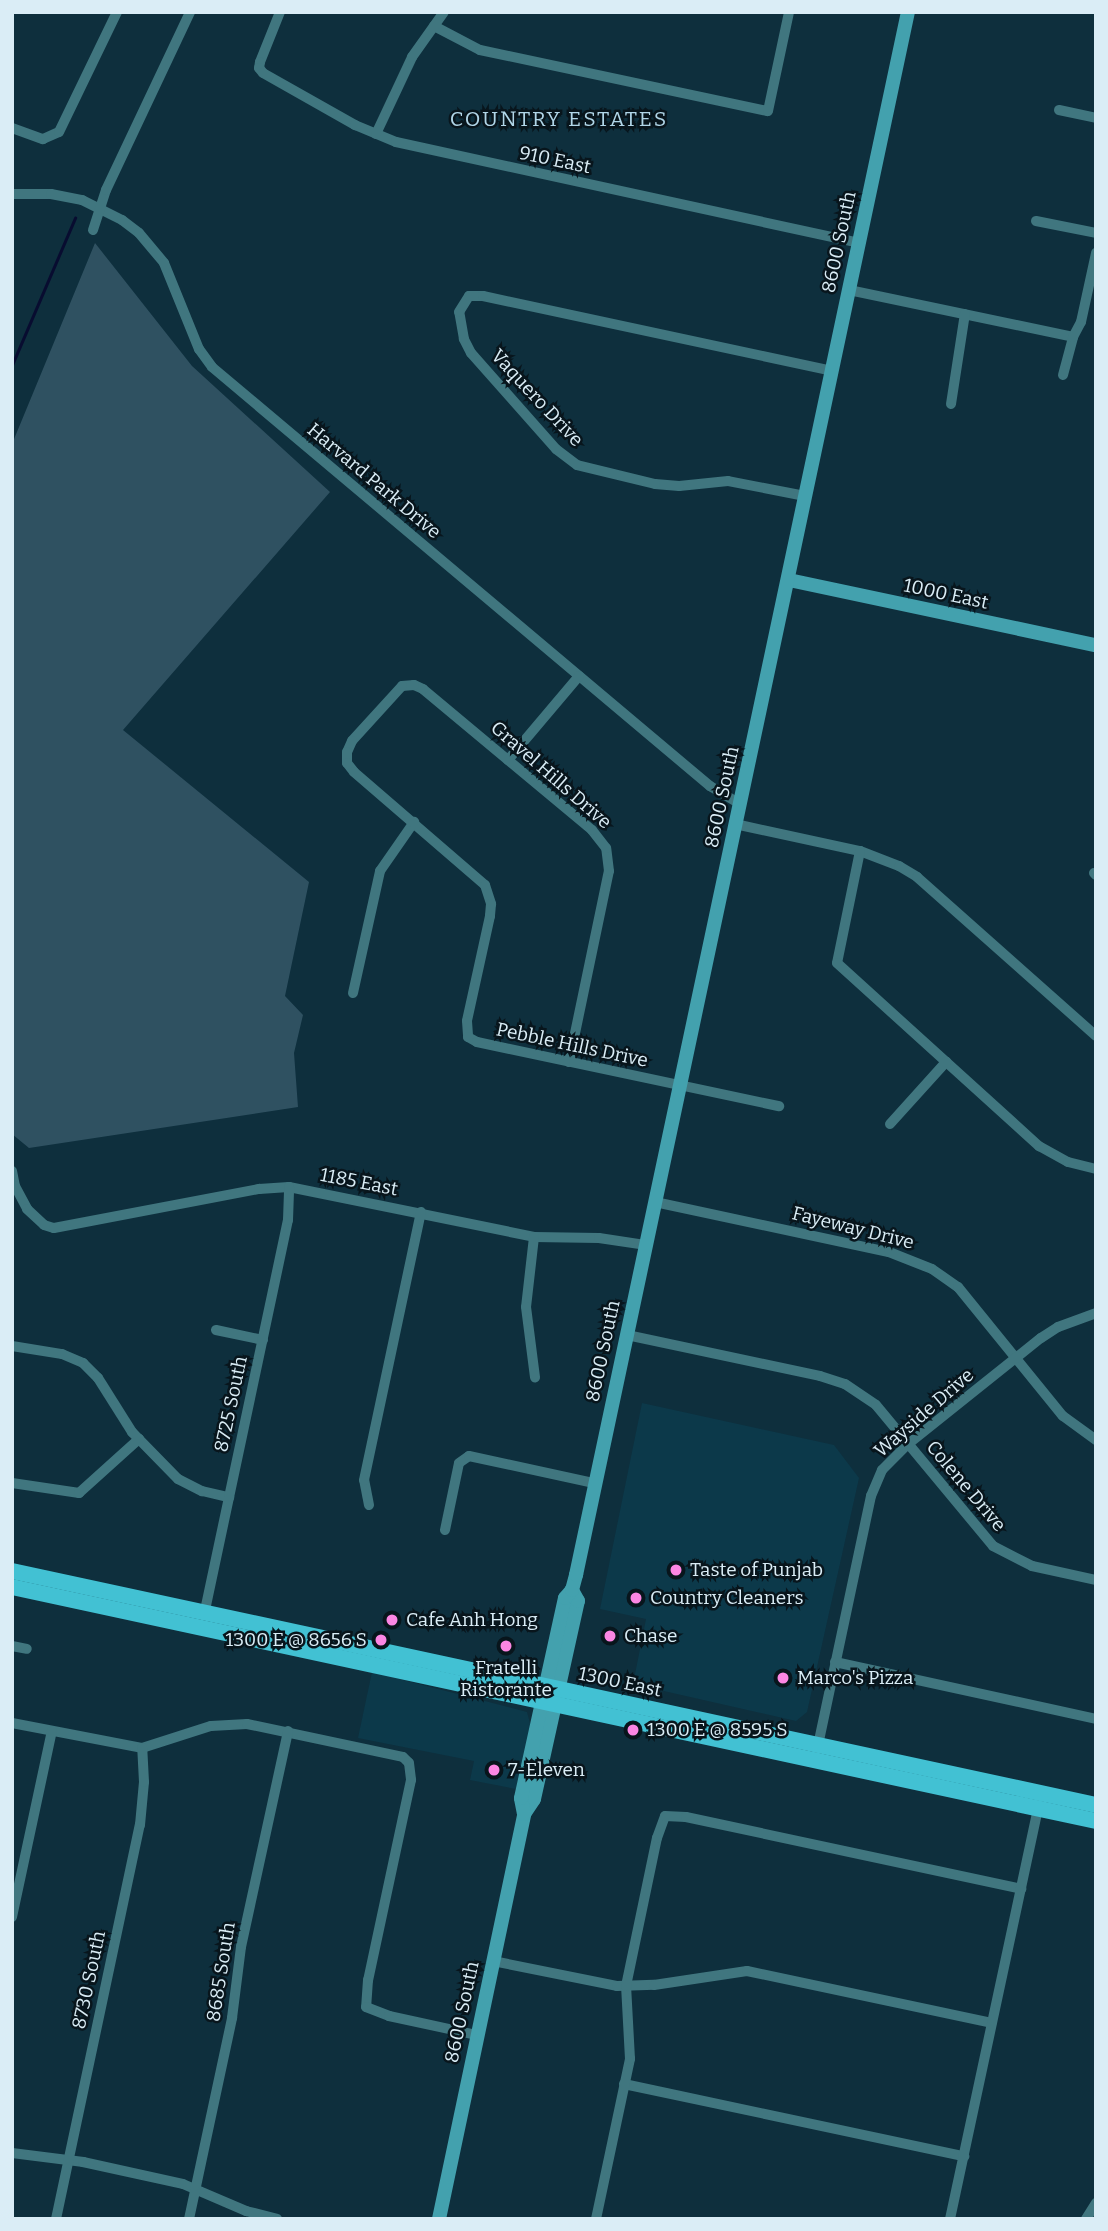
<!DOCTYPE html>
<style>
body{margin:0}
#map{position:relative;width:1108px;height:2231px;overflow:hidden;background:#0e2f3d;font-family:Bitter,serif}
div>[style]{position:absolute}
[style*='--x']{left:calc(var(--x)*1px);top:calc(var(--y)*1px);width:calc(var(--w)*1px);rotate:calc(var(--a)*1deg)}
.built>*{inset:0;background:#0c394a}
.green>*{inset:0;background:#2f5161}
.stream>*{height:2.5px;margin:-1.25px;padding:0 1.25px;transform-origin:1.25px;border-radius:1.25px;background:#080c30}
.street>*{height:10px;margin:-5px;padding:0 5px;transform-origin:5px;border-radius:5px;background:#40767f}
.secondary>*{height:14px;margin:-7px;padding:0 7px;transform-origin:7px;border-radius:7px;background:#43a1ae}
.primary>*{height:16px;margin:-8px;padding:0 8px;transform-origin:8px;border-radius:8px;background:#42c1d3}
.dots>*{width:19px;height:19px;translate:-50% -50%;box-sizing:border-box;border:4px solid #08151c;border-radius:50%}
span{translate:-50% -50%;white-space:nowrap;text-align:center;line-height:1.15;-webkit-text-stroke:5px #08151c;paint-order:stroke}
.street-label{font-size:19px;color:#daedf6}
.poi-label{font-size:19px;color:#daedf6}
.left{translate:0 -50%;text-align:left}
.right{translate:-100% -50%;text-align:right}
.neighbourhood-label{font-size:21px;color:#b1d6e8;letter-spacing:2px}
.frame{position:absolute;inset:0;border:14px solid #daedf6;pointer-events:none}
</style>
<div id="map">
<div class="built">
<i style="clip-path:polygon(642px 1403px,834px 1445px,859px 1478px,807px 1712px,796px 1721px,633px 1684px,646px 1619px,600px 1609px)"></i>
<i style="clip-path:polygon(372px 1672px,527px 1712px,531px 1727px,516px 1789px,470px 1780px,474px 1761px,358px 1738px)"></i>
</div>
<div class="green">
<i style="clip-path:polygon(95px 243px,192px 366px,330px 492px,123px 730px,309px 882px,285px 996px,303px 1015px,294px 1053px,298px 1107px,29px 1148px,12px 1134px,12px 444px)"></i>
</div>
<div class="stream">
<i style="--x:12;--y:365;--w:160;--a:-66.8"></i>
</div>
<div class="street">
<i style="--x:280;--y:12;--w:54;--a:111.8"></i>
<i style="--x:260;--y:62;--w:6;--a:99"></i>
<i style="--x:259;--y:68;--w:6;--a:51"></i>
<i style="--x:263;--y:73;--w:106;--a:29.5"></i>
<i style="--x:355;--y:125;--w:44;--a:22.5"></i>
<i style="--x:396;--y:142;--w:474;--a:12.3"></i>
<i style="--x:434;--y:26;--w:52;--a:27.6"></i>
<i style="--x:480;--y:50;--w:294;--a:12"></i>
<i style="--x:768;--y:111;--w:101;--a:-78"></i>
<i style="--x:1059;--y:110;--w:38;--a:12"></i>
<i style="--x:12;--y:128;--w:33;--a:20"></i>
<i style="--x:43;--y:139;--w:17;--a:-24"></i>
<i style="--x:59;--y:132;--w:133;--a:-64.2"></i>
<i style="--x:376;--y:134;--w:85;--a:-64.9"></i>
<i style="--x:412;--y:57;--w:55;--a:-54.6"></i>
<i style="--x:12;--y:194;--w:39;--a:0"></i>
<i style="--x:51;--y:194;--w:32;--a:11"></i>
<i style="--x:82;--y:200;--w:45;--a:26.6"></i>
<i style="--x:122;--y:220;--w:21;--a:37"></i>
<i style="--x:139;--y:233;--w:39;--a:50"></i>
<i style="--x:164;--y:263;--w:93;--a:67.9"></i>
<i style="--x:199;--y:349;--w:22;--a:54"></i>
<i style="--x:212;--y:367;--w:651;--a:40.08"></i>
<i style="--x:710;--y:786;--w:35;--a:31"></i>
<i style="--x:1036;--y:221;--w:61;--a:11.3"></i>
<i style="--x:93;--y:230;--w:42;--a:-72"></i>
<i style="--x:106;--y:190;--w:197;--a:-64.7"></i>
<i style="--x:849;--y:290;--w:229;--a:11.8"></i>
<i style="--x:1063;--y:375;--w:39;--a:-75"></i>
<i style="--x:1073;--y:337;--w:17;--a:-62"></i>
<i style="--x:1081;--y:322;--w:71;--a:-77.7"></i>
<i style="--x:951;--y:404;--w:91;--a:-81.2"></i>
<i style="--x:805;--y:496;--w:78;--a:-169"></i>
<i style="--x:728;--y:481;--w:49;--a:174.2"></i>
<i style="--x:679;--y:486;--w:24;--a:-175"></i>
<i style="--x:655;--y:484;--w:80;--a:-166.3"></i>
<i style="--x:577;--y:465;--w:26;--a:-143"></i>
<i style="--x:556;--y:449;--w:128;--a:-131.5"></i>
<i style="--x:471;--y:353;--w:16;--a:-117"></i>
<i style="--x:464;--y:339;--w:27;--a:-100"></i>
<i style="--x:459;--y:312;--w:19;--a:-58"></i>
<i style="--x:469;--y:296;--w:14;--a:0"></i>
<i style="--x:483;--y:296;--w:357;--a:12.1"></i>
<i style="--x:508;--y:760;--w:110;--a:-49.8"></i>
<i style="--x:735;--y:824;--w:128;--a:12.2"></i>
<i style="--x:860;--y:851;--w:42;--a:21"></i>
<i style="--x:899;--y:866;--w:21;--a:31"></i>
<i style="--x:917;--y:877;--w:239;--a:41.6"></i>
<i style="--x:860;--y:851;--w:114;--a:101.6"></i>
<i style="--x:837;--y:963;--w:273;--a:42.2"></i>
<i style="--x:1039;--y:1146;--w:33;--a:29"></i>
<i style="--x:1068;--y:1162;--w:29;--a:14"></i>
<i style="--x:1094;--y:873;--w:3;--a:45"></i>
<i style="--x:353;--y:993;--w:125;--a:-77.5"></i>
<i style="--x:380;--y:871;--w:60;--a:-55.2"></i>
<i style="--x:569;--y:1062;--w:195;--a:-78.2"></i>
<i style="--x:609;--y:871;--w:23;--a:-97"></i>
<i style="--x:606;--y:848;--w:23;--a:-128"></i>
<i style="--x:592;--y:830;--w:220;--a:-140.2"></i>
<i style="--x:423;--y:689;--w:10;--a:-156"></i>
<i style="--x:414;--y:685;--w:12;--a:175"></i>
<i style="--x:402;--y:686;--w:74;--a:132.3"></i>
<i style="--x:352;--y:741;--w:12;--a:114"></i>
<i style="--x:347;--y:752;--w:11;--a:90"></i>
<i style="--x:347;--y:763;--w:11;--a:52"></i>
<i style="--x:354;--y:772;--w:173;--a:40.8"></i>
<i style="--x:485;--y:885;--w:20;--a:72"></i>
<i style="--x:491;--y:904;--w:12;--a:95"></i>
<i style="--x:490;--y:916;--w:107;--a:102.4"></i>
<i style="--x:467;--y:1021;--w:16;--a:86"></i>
<i style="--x:468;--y:1037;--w:10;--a:29"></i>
<i style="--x:477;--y:1042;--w:309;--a:12"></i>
<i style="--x:890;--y:1124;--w:84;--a:-47.9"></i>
<i style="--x:12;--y:1171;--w:15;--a:79"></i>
<i style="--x:15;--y:1186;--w:26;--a:62"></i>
<i style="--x:27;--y:1209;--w:23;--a:43"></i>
<i style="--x:44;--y:1225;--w:10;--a:17"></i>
<i style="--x:54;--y:1228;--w:209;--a:-10.8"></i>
<i style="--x:259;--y:1189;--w:30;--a:-4"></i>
<i style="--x:289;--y:1187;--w:250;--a:11.5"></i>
<i style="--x:534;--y:1237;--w:65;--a:0.9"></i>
<i style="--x:599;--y:1238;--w:48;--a:8.5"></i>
<i style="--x:655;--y:1202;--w:239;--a:12.1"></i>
<i style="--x:889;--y:1252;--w:46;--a:21.6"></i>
<i style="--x:932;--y:1269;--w:32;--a:35"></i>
<i style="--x:958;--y:1287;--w:166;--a:50.9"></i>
<i style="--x:1063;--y:1416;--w:41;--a:36"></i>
<i style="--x:534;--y:1237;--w:70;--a:96.5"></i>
<i style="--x:526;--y:1307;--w:71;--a:82.7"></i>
<i style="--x:216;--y:1330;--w:48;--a:12"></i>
<i style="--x:627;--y:1335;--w:197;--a:12"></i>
<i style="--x:820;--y:1376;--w:26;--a:18"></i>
<i style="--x:845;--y:1384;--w:37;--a:34"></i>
<i style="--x:876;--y:1405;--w:183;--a:50.3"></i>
<i style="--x:993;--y:1546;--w:44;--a:27.1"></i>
<i style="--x:1032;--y:1566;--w:66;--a:12.3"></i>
<i style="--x:12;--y:1346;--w:51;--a:9.1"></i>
<i style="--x:62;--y:1354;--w:23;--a:23"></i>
<i style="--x:83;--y:1363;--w:21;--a:45"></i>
<i style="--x:98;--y:1378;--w:64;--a:57.8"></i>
<i style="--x:132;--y:1432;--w:66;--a:45.6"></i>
<i style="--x:178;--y:1479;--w:27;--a:27"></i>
<i style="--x:202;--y:1491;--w:28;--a:13"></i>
<i style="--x:12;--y:1483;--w:68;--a:8.5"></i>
<i style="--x:79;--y:1493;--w:81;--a:-42"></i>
<i style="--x:369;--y:1505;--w:25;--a:-101"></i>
<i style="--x:364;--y:1480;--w:274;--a:-78"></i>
<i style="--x:445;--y:1530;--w:68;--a:-78.2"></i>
<i style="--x:459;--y:1463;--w:12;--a:-35"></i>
<i style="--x:469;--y:1456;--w:128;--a:12.2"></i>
<i style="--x:204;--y:1615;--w:404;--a:-78"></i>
<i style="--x:288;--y:1220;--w:33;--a:-88"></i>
<i style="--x:12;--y:1646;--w:15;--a:11"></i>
<i style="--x:835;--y:1662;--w:267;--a:12.3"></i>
<i style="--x:12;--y:1723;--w:132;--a:10.9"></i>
<i style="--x:142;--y:1748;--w:72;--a:-17.7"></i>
<i style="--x:211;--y:1726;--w:36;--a:-3"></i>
<i style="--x:247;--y:1724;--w:159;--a:11.9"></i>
<i style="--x:403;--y:1757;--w:8;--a:45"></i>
<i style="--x:409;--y:1763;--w:17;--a:83"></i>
<i style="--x:411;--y:1780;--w:205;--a:102.1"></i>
<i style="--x:368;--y:1980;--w:27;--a:94"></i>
<i style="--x:366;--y:2007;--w:25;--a:21"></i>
<i style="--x:389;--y:2016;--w:90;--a:12.2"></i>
<i style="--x:817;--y:1750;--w:260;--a:-78"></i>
<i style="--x:871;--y:1496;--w:28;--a:-67"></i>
<i style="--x:882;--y:1470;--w:37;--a:-45"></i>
<i style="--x:908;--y:1444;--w:170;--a:-38.6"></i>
<i style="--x:1041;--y:1338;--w:20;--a:-33"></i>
<i style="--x:1058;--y:1327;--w:40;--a:-20.2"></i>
<i style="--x:12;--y:1917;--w:190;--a:-77.9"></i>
<i style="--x:493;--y:1961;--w:126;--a:11.4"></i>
<i style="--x:617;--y:1986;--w:37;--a:-2"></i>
<i style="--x:654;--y:1985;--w:94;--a:-8.6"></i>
<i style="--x:747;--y:1971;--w:250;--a:12"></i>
<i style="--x:624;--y:2084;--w:348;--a:12"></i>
<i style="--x:12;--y:2153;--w:72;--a:7.2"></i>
<i style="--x:83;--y:2162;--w:102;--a:12.4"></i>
<i style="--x:183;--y:2184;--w:69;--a:23.2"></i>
<i style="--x:246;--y:2211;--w:32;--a:14"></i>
<i style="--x:56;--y:2219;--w:403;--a:-78"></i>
<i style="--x:140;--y:1825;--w:43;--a:-84.7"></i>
<i style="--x:144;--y:1782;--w:34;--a:-93"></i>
<i style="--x:189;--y:2219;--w:206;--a:-77.9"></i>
<i style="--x:232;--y:2018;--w:72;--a:-82.8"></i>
<i style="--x:241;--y:1947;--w:221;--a:-77.7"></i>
<i style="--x:596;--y:2219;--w:164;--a:-78"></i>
<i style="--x:630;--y:2059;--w:73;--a:-93.1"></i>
<i style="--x:626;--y:1986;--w:151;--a:-78.2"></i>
<i style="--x:657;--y:1838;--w:23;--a:-70"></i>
<i style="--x:665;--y:1816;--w:21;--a:3"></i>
<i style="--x:686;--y:1817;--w:343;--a:12.1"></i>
<i style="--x:950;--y:2219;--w:424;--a:-77.9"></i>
<i style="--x:1086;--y:2219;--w:19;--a:-58"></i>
</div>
<div class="secondary">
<i style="--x:789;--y:580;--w:314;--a:12"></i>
<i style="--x:524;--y:1814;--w:18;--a:-56"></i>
<i style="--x:534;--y:1799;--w:203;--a:-77.5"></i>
<i style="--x:578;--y:1601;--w:13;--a:-119"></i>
<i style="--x:439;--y:2219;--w:414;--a:-78.1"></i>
<i style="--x:524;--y:1814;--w:16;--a:-101"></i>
<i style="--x:521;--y:1798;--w:205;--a:-77.6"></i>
<i style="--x:565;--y:1598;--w:11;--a:-49"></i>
<i style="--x:572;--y:1590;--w:16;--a:-75"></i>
<i style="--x:576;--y:1575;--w:1598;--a:-78.01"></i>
</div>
<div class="primary">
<i style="--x:12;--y:1571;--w:1109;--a:12.18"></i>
<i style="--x:12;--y:1587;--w:1109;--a:12.18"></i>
</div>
<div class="dots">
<i style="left:676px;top:1570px;background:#fc86e3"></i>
<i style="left:636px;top:1598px;background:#fc86e3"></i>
<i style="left:392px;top:1620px;background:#fc86e3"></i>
<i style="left:610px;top:1636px;background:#fc86e3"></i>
<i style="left:381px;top:1640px;background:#fc86e3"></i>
<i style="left:506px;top:1646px;background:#fc86e3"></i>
<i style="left:783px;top:1678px;background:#fc86e3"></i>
<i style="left:633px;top:1730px;background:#fc86e3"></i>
<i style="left:494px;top:1770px;background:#fc86e3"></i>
</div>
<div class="street-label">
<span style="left:555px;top:160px;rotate:12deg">910 East</span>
<span style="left:839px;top:242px;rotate:-78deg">8600 South</span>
<span style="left:537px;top:398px;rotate:47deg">Vaquero Drive</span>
<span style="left:374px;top:481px;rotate:40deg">Harvard Park Drive</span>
<span style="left:946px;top:594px;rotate:12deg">1000 East</span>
<span style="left:551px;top:775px;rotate:41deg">Gravel Hills Drive</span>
<span style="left:722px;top:797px;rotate:-78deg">8600 South</span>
<span style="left:572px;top:1045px;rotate:12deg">Pebble Hills Drive</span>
<span style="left:359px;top:1182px;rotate:11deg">1185 East</span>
<span style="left:853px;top:1228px;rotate:14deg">Fayeway Drive</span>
<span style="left:603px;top:1351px;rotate:-78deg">8600 South</span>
<span style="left:231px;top:1404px;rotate:-78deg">8725 South</span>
<span style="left:924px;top:1413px;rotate:-41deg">Wayside Drive</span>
<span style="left:966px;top:1486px;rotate:50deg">Colene Drive</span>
<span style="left:620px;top:1682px;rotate:12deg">1300 East</span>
<span style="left:221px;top:1972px;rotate:-81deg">8685 South</span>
<span style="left:89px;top:1980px;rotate:-78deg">8730 South</span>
<span style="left:462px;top:2012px;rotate:-78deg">8600 South</span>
</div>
<div class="poi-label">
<span class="left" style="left:690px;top:1570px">Taste of Punjab</span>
<span class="left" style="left:650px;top:1598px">Country Cleaners</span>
<span class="left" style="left:406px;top:1620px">Cafe Anh Hong</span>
<span class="left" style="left:624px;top:1636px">Chase</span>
<span class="right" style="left:367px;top:1640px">1300 E @ 8656 S</span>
<span style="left:506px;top:1679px">Fratelli<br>Ristorante</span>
<span class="left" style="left:797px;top:1678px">Marco's Pizza</span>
<span class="left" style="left:647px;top:1730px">1300 E @ 8595 S</span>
<span class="left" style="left:508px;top:1770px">7-Eleven</span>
</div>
<div class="neighbourhood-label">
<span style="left:559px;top:119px">COUNTRY ESTATES</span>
</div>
<div class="frame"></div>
</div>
